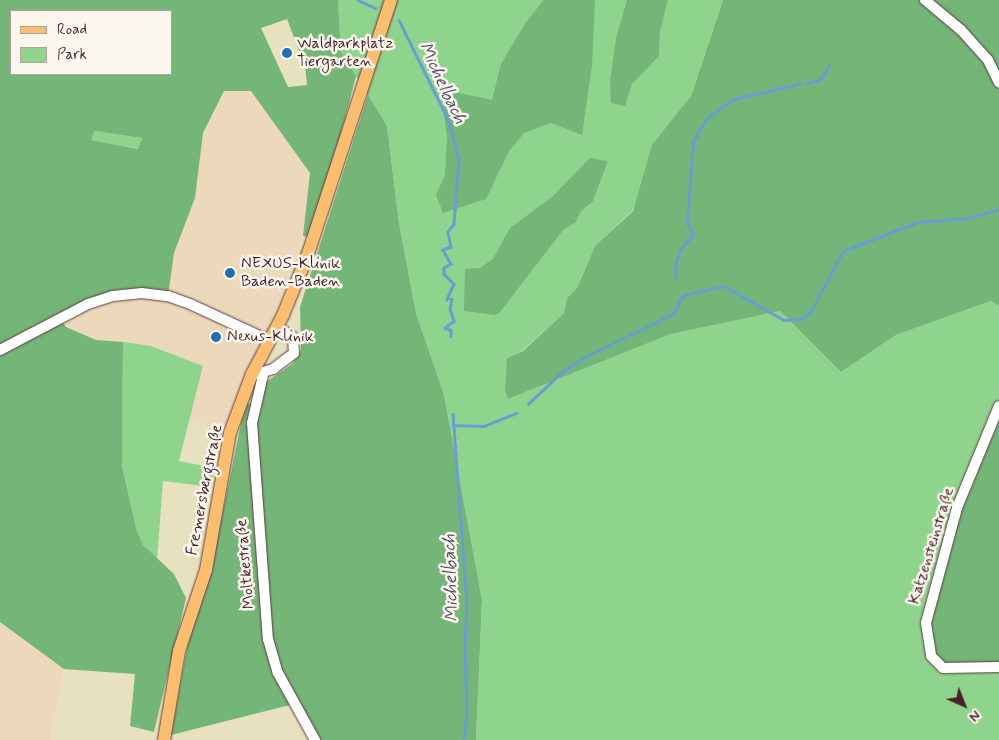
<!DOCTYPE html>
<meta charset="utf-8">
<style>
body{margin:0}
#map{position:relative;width:999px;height:740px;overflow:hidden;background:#e8e1bf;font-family:Mynerve,sans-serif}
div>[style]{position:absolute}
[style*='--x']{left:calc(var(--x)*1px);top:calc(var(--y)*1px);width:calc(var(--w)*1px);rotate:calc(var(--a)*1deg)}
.built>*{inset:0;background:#ecd8ba}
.green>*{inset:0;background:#8fd48d}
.forest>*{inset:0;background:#73b678}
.stream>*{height:2.5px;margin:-1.25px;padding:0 1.25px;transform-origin:1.25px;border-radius:1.25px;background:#699ed5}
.roads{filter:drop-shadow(0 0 1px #623c41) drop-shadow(0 0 1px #623c41)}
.minor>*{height:10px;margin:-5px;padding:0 5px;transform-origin:5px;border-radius:5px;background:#fff}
.major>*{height:12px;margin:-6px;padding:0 6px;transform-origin:6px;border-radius:6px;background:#fcbd6f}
.dots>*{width:14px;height:14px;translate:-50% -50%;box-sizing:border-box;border:2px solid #fbf7ec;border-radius:50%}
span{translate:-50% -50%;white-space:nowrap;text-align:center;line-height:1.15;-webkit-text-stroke:5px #fbf7ec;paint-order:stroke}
.poi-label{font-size:16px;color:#4a1f2b}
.left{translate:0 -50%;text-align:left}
.street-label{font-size:16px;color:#4a1f2b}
.water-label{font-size:18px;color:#56526f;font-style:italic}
.legend{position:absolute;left:10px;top:10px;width:162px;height:65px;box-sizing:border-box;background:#fbf7ec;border:1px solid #b4a19f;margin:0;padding:6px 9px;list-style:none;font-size:15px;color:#4a1f2b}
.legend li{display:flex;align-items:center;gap:10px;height:25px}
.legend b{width:25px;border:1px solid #b4a19f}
.north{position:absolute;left:939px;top:680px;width:50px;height:50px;-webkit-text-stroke:4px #fbf7ec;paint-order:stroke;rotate:136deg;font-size:14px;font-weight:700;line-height:20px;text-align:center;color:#4a1f2b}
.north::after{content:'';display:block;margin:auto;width:18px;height:22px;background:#4a1f2b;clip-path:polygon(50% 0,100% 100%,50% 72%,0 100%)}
</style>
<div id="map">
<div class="built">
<i style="clip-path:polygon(224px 91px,251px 91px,310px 173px,303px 236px,230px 433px,188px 419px,203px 366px,123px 342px,96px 340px,66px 327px,58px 317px,99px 299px,167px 296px,174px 253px,195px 198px,203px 133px)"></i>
<i style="clip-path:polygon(0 622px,64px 669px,50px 740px,0 740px)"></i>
</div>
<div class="green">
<i style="clip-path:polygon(338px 0,723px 0,691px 96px,678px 113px,632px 211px,595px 246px,577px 288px,567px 298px,564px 313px,522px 351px,507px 358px,508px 399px,671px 334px,780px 311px,841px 372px,896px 335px,991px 301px,999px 306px,999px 420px,962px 510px,999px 668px,999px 740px,476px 740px,482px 600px,444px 395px,416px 313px,399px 223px,387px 126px,341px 52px)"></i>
<i style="clip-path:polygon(94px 131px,142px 138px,139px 149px,90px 140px)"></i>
<i style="clip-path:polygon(123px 342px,151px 346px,203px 366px,179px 461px,214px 468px,211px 487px,163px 481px,157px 560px,143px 545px,135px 528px,122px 466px)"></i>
</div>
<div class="forest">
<i style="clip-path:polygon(evenodd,0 0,338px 0,341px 52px,356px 76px,314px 238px,303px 236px,310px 173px,251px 91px,224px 91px,203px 133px,195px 198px,174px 253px,168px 296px,128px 294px,59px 317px,66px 327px,96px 340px,123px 342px,122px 466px,136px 529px,143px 545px,174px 574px,186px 598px,154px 732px,130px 726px,135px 674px,64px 669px,0 622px,0 0,11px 11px,171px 11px,171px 74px,11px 74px,11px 11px,0 0,287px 19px,305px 66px,307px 85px,288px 87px,261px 28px,287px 19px,0 0,94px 131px,142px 138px,142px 139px,138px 149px,91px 140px,94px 131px)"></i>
<i style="clip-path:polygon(544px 0,595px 0,592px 65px,582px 135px,551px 123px,524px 133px,509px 151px,486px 199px,443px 213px,436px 195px,445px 175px,447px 137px,441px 89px,492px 100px,501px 64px,526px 22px)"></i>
<i style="clip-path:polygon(627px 0,668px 0,660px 31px,659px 56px,632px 84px,625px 106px,611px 103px,610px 82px,616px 38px)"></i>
<i style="clip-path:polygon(723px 0,999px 0,999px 306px,991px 301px,896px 335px,841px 372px,780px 311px,671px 334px,508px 399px,505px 390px,507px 358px,523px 351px,564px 313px,567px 298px,577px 288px,595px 246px,633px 211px,652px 145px,691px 96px)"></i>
<i style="clip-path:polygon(368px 95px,387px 126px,399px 223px,416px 313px,444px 395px,482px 600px,476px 740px,315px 740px,294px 704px,171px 735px,191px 627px,210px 575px,245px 404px,261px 403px,266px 382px,292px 364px,301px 350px,300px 307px)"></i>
<i style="clip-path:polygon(590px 158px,607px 161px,606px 166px,593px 201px,580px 212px,576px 222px,563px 230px,500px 312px,495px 315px,464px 311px,465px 269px,480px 268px,493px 259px,510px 228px,552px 197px)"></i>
<i style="clip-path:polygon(999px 420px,999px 668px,936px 664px,926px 631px,962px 510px)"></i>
</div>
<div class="stream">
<i style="--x:358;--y:0;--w:19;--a:25"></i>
<i style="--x:399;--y:20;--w:110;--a:63.7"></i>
<i style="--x:448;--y:119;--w:41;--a:74.6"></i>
<i style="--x:459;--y:159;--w:65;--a:94.4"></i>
<i style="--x:454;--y:224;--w:10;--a:127"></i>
<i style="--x:448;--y:232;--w:15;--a:79"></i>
<i style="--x:451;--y:247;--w:9;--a:159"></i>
<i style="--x:443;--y:250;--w:16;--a:60"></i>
<i style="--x:451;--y:264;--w:8;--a:150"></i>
<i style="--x:444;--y:268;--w:6;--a:90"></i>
<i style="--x:444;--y:274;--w:14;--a:45"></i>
<i style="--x:454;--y:284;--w:17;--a:115"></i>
<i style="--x:447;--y:299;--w:5;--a:0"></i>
<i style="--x:452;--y:299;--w:10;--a:101"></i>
<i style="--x:450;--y:309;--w:13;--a:72"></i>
<i style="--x:454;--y:321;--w:11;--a:142"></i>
<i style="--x:445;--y:328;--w:6;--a:18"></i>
<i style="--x:451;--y:330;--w:6;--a:90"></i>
<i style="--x:806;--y:83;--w:14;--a:-12"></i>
<i style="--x:820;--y:80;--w:17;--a:-59"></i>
<i style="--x:676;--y:279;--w:14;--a:-94"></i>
<i style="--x:675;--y:265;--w:16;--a:-72"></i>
<i style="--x:680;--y:250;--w:21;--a:-51"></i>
<i style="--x:693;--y:234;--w:12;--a:-121"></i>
<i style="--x:687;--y:224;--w:82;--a:-85.8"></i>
<i style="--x:693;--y:142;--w:26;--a:-61"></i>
<i style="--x:706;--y:119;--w:34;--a:-36"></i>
<i style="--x:734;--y:99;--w:67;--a:-13"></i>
<i style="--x:528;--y:404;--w:47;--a:-43.3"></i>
<i style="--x:562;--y:372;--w:25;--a:-34"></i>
<i style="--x:583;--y:358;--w:100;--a:-26.1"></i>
<i style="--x:673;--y:314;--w:21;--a:-62"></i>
<i style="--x:683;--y:295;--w:42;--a:-12.4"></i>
<i style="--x:724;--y:286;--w:69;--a:29.5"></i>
<i style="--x:784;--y:320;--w:17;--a:-3"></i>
<i style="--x:801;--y:319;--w:13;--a:-39"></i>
<i style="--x:811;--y:311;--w:68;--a:-61.9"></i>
<i style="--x:843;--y:251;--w:80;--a:-21.1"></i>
<i style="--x:918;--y:222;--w:50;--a:-4.6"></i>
<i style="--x:968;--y:218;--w:32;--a:-16"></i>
<i style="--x:453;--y:414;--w:191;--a:85.8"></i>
<i style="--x:467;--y:604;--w:44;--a:92.6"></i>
<i style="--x:465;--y:648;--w:65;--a:88.2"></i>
<i style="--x:467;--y:713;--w:27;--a:96"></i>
<i style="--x:453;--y:425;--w:31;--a:2"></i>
<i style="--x:484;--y:426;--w:35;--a:-22"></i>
</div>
<div class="roads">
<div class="minor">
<i style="--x:925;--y:0;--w:47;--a:39.8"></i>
<i style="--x:961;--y:30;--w:40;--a:48"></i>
<i style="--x:988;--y:60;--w:25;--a:64"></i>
<i style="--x:0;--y:350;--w:99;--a:-27.6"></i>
<i style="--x:88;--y:304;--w:26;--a:-18"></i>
<i style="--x:113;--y:296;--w:29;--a:-6"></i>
<i style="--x:142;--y:293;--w:26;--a:7"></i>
<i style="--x:168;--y:296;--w:23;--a:20"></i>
<i style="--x:190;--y:304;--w:88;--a:24.8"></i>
<i style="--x:256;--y:374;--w:18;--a:-16"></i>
<i style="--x:273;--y:369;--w:26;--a:-37"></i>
<i style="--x:294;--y:353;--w:16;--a:-94"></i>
<i style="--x:293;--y:337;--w:19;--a:-148"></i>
<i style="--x:263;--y:375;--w:49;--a:102.9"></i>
<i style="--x:252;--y:423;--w:217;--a:85.8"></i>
<i style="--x:268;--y:639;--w:35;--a:74"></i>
<i style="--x:278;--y:673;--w:77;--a:61.1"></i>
<i style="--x:999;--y:406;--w:110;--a:112.4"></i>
<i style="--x:957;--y:508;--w:119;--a:105.1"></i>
<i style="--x:926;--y:623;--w:33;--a:81"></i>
<i style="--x:931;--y:656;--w:17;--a:45"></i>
<i style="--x:943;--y:668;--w:56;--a:-1"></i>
</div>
<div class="major">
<i style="--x:164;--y:740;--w:90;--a:-80.4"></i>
<i style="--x:179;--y:651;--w:85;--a:-71.6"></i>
<i style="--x:206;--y:570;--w:139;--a:-80.1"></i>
<i style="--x:230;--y:433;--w:63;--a:-69.6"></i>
<i style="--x:252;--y:374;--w:67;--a:-62.3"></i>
<i style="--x:283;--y:315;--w:66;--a:-67.7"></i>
<i style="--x:308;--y:254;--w:267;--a:-71.9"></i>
</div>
</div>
<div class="dots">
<i style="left:287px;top:53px;background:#1f6fb2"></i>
<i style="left:230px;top:273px;background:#1f6fb2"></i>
<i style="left:216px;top:337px;background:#1f6fb2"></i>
</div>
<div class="poi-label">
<span class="left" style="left:297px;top:53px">Waldparkplatz<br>Tiergarten</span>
<span class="left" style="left:241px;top:273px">NEXUS-Klinik<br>Baden-Baden</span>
<span class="left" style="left:227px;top:337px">Nexus-Klinik</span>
</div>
<div class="street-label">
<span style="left:205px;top:490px;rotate:-79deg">Fremersbergstraße</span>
<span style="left:932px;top:546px;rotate:-73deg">Katzensteinstraße</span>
<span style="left:246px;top:564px;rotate:-95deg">Moltkestraße</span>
</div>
<div class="water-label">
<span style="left:442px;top:83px;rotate:65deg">Michelbach</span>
<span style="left:451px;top:578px;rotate:-92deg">Michelbach</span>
</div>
<ul class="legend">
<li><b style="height:6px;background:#fcbd6f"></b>Road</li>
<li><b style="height:14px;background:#8fd48d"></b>Park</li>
</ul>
<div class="north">N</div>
</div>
